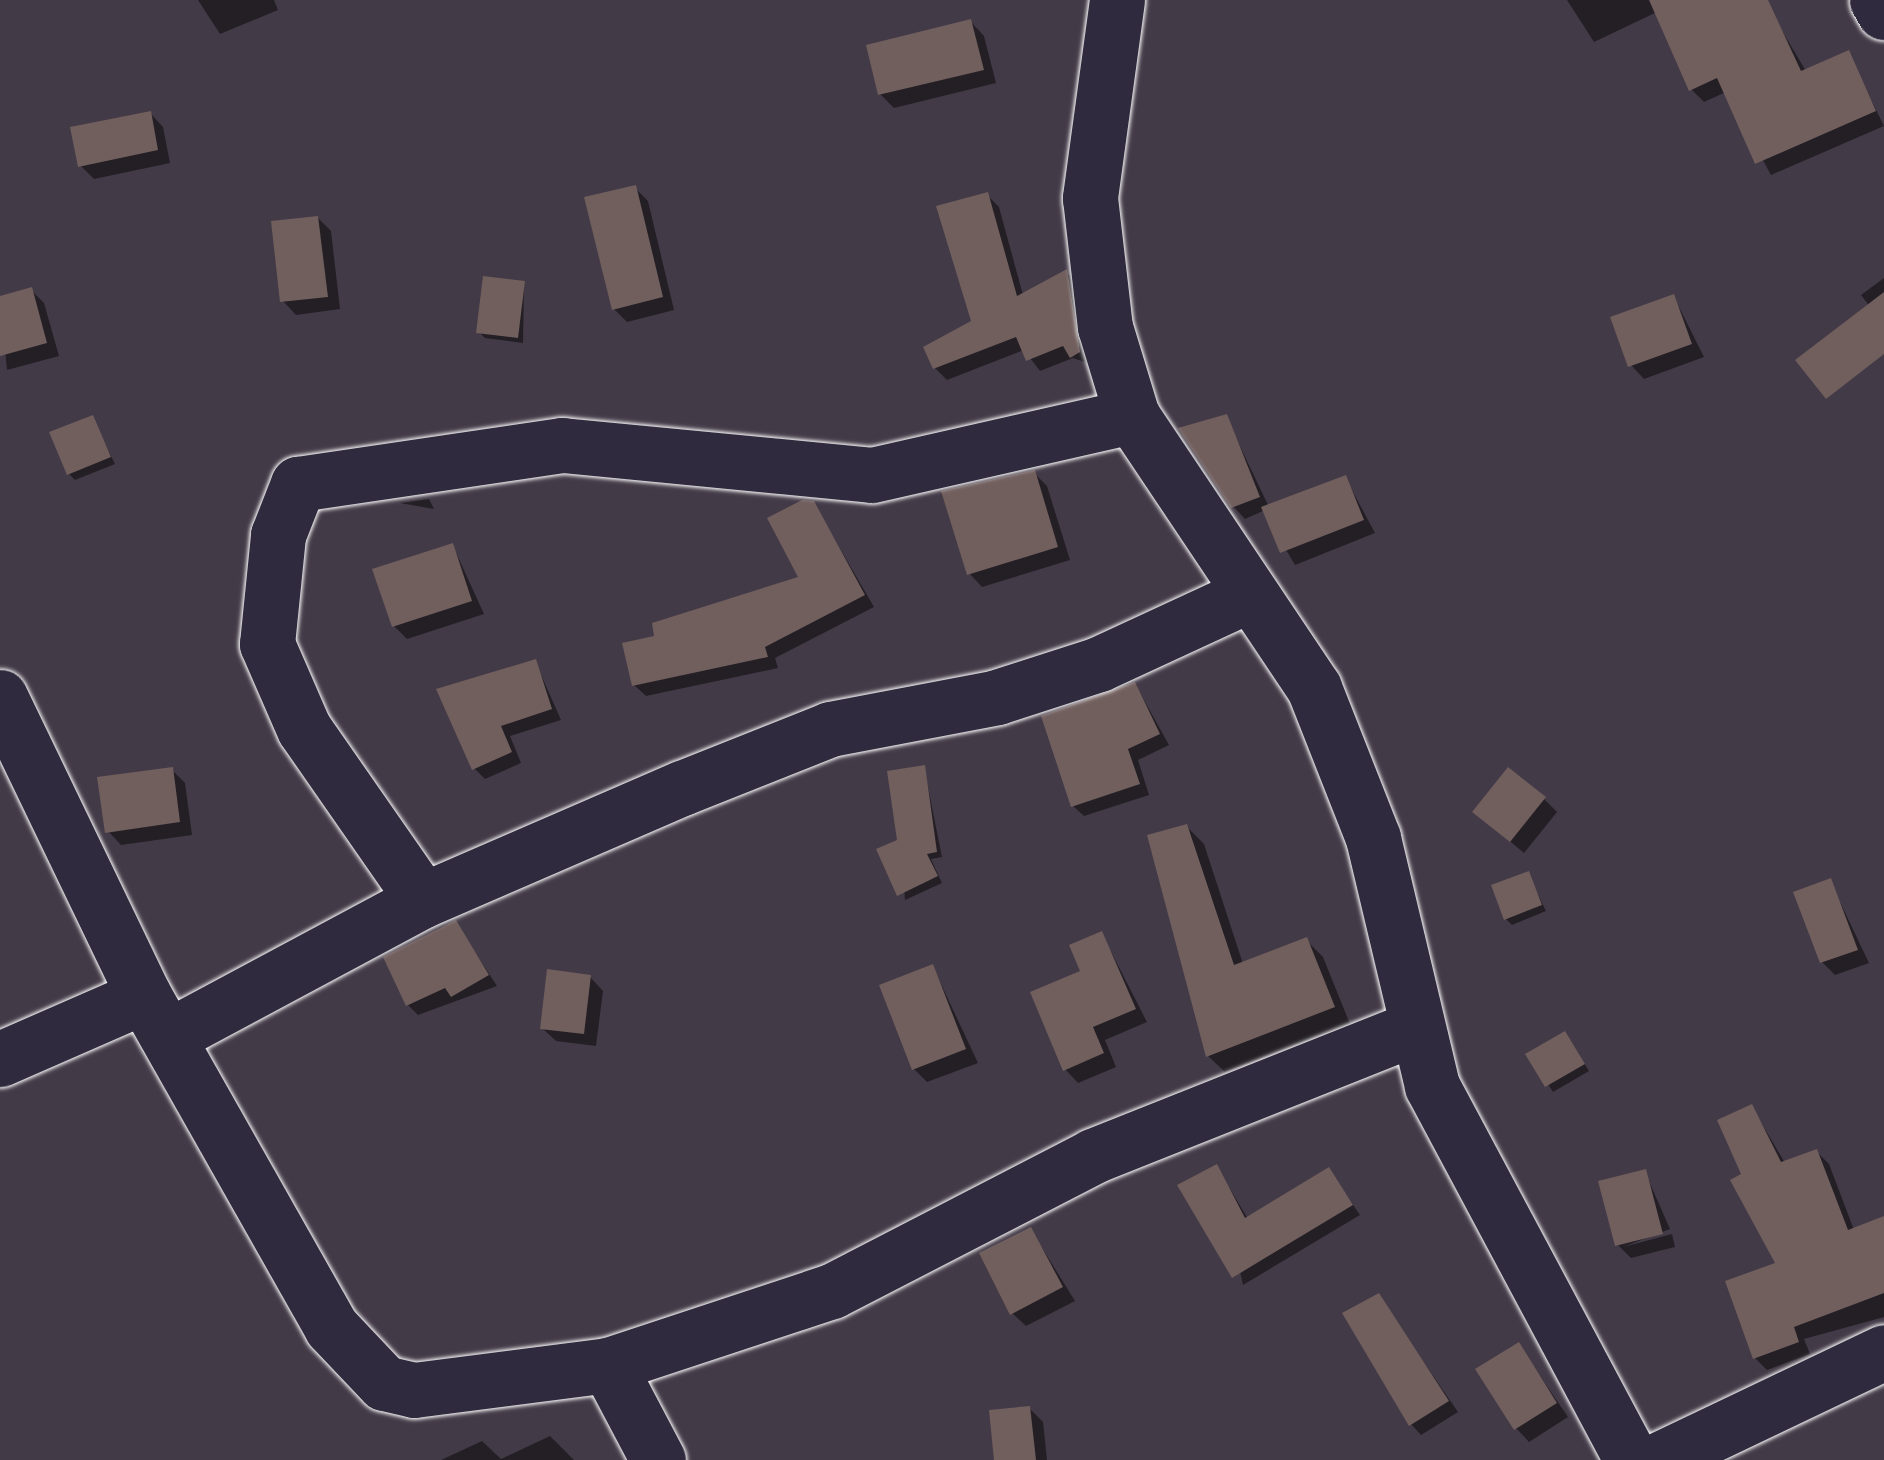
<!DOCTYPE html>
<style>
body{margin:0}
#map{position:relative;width:1884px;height:1460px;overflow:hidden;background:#433a47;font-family:Mynerve,sans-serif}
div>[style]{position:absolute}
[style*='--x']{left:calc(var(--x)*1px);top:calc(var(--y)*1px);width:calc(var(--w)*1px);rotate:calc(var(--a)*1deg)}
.shadow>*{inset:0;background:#0007}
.building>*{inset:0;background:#715f5e}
.roads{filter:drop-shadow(0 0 2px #fff) drop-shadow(0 0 2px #fff)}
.minor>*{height:55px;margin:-27.5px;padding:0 27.5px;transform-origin:27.5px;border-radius:27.5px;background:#2f2a3d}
span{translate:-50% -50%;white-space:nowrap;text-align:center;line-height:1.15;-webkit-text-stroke:10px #2f2a3d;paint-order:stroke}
</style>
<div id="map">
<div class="shadow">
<i style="clip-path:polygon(198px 0,274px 0,278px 10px,220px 34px)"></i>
<i style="clip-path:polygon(1567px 0,1726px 0,1773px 16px,1806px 71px,1848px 53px,1884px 126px,1771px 175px,1726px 92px,1704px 102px,1691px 89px,1657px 12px,1594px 42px)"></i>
<i style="clip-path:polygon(971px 22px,984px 36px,996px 83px,894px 108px,880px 94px)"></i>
<i style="clip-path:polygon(150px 113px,163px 127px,170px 163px,94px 179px,80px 165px)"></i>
<i style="clip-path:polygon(635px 188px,648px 201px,674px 310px,627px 322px,614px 309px)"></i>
<i style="clip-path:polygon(987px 195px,999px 207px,1023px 295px,1066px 272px,1077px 283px,1090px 364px,1073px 358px,1040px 371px,1024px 350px,947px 380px,935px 368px,974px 322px)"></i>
<i style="clip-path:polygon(318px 218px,331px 231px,340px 309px,296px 315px,283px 301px)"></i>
<i style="clip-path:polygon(1884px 278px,1884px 325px,1861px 295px)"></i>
<i style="clip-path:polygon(524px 284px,523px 343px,485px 338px,479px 332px)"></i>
<i style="clip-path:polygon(31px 290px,44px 303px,59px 356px,7px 370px,0 299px)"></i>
<i style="clip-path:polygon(1674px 297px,1704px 357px,1644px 379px,1631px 365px)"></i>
<i style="clip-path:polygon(1226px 417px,1269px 507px,1345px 477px,1375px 533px,1295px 565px,1263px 511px,1245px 519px,1233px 506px)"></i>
<i style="clip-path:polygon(92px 418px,115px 464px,75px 480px,69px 474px)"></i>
<i style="clip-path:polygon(1034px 473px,1047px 486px,1070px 560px,982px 587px,969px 573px)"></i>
<i style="clip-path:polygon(429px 499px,434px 509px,400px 503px)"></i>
<i style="clip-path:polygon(814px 504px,874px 607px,775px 658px,778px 668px,646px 696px,634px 685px,657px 638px,802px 578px)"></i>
<i style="clip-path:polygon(453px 546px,484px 614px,407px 639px,394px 626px)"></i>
<i style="clip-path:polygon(535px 661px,561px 720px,510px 736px,521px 763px,485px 779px,474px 768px)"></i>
<i style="clip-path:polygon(1135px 684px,1169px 745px,1138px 760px,1149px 795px,1084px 816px,1073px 806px)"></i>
<i style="clip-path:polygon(924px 767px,942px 857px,931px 859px,942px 883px,905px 900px,900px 841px)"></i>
<i style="clip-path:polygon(172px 770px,185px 783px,192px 835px,121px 845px,108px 831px)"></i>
<i style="clip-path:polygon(1544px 799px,1557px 812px,1524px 853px,1475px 812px)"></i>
<i style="clip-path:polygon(1187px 827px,1204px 844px,1243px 964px,1306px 940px,1323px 957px,1350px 1024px,1225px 1072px,1208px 1056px)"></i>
<i style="clip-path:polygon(1528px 874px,1546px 911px,1512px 925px,1506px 919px)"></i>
<i style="clip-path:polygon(1830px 881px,1869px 963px,1835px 975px,1822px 962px)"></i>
<i style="clip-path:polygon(456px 923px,497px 986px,418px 1015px,408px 1005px)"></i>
<i style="clip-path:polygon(1102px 934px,1147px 1022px,1105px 1040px,1116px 1067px,1078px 1083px,1065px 1069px,1083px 973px)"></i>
<i style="clip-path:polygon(933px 967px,978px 1063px,927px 1082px,914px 1069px)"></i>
<i style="clip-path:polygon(590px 977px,603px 991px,596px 1046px,556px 1041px,542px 1028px)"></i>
<i style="clip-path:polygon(1570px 1040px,1589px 1071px,1553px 1092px,1529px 1055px)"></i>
<i style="clip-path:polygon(1752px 1107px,1785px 1163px,1817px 1152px,1829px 1164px,1854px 1230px,1884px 1218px,1884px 1317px,1804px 1339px,1810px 1354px,1767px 1370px,1755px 1358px,1778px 1265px,1744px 1175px)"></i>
<i style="clip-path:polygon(1217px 1167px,1248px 1219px,1329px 1170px,1360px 1215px,1243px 1285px)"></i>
<i style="clip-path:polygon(1645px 1172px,1670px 1229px,1623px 1247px,1672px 1234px,1675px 1247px,1631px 1258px,1618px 1245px)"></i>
<i style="clip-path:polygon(1031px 1230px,1075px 1301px,1026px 1326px,1012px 1313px)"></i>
<i style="clip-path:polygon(1378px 1296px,1458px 1412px,1421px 1435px,1411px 1424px)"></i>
<i style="clip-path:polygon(1519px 1345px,1568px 1417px,1529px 1442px,1516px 1428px)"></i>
<i style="clip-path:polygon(1030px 1409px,1043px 1422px,1047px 1460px,997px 1460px)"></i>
<i style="clip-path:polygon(550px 1436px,574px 1460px,441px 1460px,482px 1441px,501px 1459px)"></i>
</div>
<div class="building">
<i style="clip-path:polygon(1649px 0,1768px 0,1801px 71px,1849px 50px,1876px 111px,1755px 164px,1717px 78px,1689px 91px)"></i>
<i style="clip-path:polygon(971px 19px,984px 70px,878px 95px,866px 45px)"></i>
<i style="clip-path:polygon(151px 111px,158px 150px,78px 167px,70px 127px)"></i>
<i style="clip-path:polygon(636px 185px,663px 297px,612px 310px,584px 197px)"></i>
<i style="clip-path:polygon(988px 192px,1017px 296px,1067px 269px,1080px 352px,1070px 358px,1063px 346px,1026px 361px,1016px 337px,933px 369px,923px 347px,971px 321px,936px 206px)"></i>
<i style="clip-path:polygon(318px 216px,328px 297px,280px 302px,271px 221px)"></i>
<i style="clip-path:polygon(483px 276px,525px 281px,518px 338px,476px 333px)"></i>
<i style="clip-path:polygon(32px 287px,47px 343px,0 356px,0 296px)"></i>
<i style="clip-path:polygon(1884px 292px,1884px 354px,1826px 399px,1795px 360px)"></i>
<i style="clip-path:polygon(1674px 294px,1692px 344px,1628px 367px,1610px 317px)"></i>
<i style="clip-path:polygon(1227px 414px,1260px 497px,1231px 508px,1178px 428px)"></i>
<i style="clip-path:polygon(93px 415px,111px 457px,67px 475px,49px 432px)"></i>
<i style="clip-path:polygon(1035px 470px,1058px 547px,967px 575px,941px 491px)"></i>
<i style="clip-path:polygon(1346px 475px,1364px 520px,1280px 553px,1261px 507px)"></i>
<i style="clip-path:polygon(802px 500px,814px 501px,865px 595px,765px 647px,768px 657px,632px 686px,622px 643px,654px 636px,652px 623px,798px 577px,767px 518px)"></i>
<i style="clip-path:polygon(453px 543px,472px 601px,392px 627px,372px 569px)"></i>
<i style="clip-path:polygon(536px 659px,552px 709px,501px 726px,512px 752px,472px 770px,436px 689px)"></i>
<i style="clip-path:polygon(1135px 682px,1160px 734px,1128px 749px,1140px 784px,1071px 807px,1041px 716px)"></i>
<i style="clip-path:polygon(925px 765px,937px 852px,927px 854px,938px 876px,897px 896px,876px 849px,897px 840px,887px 771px)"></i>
<i style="clip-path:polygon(173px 767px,180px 822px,105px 833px,97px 777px)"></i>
<i style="clip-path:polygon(1508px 767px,1546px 797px,1510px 842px,1472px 812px)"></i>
<i style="clip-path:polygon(1187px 824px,1234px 965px,1307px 937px,1335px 1007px,1206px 1057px,1147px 835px)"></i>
<i style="clip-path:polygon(1529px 871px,1542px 905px,1504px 920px,1491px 885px)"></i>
<i style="clip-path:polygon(1831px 878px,1858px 950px,1820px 963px,1793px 892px)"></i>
<i style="clip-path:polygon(456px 920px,489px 975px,451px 997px,445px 988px,406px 1006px,383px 957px)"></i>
<i style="clip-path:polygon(1102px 931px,1136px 1009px,1093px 1027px,1104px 1053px,1063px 1071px,1030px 992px,1080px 971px,1069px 945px)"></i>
<i style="clip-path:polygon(933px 964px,966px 1049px,912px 1070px,879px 985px)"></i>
<i style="clip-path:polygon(547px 969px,591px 975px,584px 1034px,540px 1029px)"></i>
<i style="clip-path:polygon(1565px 1031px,1585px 1064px,1545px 1087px,1525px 1054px)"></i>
<i style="clip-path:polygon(1752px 1104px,1781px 1162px,1817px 1149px,1848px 1230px,1884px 1216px,1884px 1293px,1794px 1327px,1799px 1342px,1753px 1359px,1725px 1281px,1775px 1263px,1730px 1180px,1741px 1174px,1717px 1120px)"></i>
<i style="clip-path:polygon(1217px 1164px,1245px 1218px,1329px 1167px,1353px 1205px,1232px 1278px,1177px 1185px)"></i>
<i style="clip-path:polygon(1646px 1169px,1663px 1234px,1615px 1246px,1598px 1181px)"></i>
<i style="clip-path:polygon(1031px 1227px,1063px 1287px,1010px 1315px,979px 1253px)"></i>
<i style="clip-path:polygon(1379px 1293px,1449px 1401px,1409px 1426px,1342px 1313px)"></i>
<i style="clip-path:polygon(1519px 1342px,1557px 1403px,1514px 1430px,1475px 1369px)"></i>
<i style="clip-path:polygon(1030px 1406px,1036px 1460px,994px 1460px,989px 1410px)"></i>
</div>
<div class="roads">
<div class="minor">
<i style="--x:1117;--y:0;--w:200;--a:97.8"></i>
<i style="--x:1090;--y:198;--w:130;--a:83.4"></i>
<i style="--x:1105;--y:327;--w:93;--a:73.1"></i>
<i style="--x:1132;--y:416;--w:327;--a:56.2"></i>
<i style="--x:1314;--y:688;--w:161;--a:68.5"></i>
<i style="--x:1373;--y:838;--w:255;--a:76.6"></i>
<i style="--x:1432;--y:1086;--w:424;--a:61.9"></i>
<i style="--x:1877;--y:0;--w:14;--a:60"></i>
<i style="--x:0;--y:697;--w:332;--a:64.3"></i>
<i style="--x:144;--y:996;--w:380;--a:60.5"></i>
<i style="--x:331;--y:1327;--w:77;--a:46.6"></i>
<i style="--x:384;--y:1383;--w:31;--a:13"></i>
<i style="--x:414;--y:1390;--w:196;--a:-7.3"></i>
<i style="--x:608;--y:1365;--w:236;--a:-18.3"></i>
<i style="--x:832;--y:1291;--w:294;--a:-27.3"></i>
<i style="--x:1093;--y:1156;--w:343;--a:-21.7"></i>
<i style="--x:423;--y:900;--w:208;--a:-124.8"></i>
<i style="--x:304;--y:729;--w:93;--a:-113.5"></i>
<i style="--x:267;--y:644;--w:110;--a:-84.2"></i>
<i style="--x:278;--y:535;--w:55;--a:-68.6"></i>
<i style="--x:298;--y:484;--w:267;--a:-8.4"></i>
<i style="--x:562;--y:445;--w:311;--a:5.5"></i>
<i style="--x:872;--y:475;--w:267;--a:-12.8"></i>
<i style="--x:169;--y:1036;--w:288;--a:-28.2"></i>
<i style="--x:423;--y:900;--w:282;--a:-23.4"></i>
<i style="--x:682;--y:788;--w:159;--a:-21.7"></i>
<i style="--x:830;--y:729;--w:170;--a:-10.8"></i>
<i style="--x:997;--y:697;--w:107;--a:-17.9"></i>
<i style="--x:1099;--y:664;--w:162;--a:-24.8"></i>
<i style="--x:0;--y:1059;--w:157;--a:-23.6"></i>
<i style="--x:608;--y:1365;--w:107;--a:62.2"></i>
<i style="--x:1658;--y:1460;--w:250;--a:-25.5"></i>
</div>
</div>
</div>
